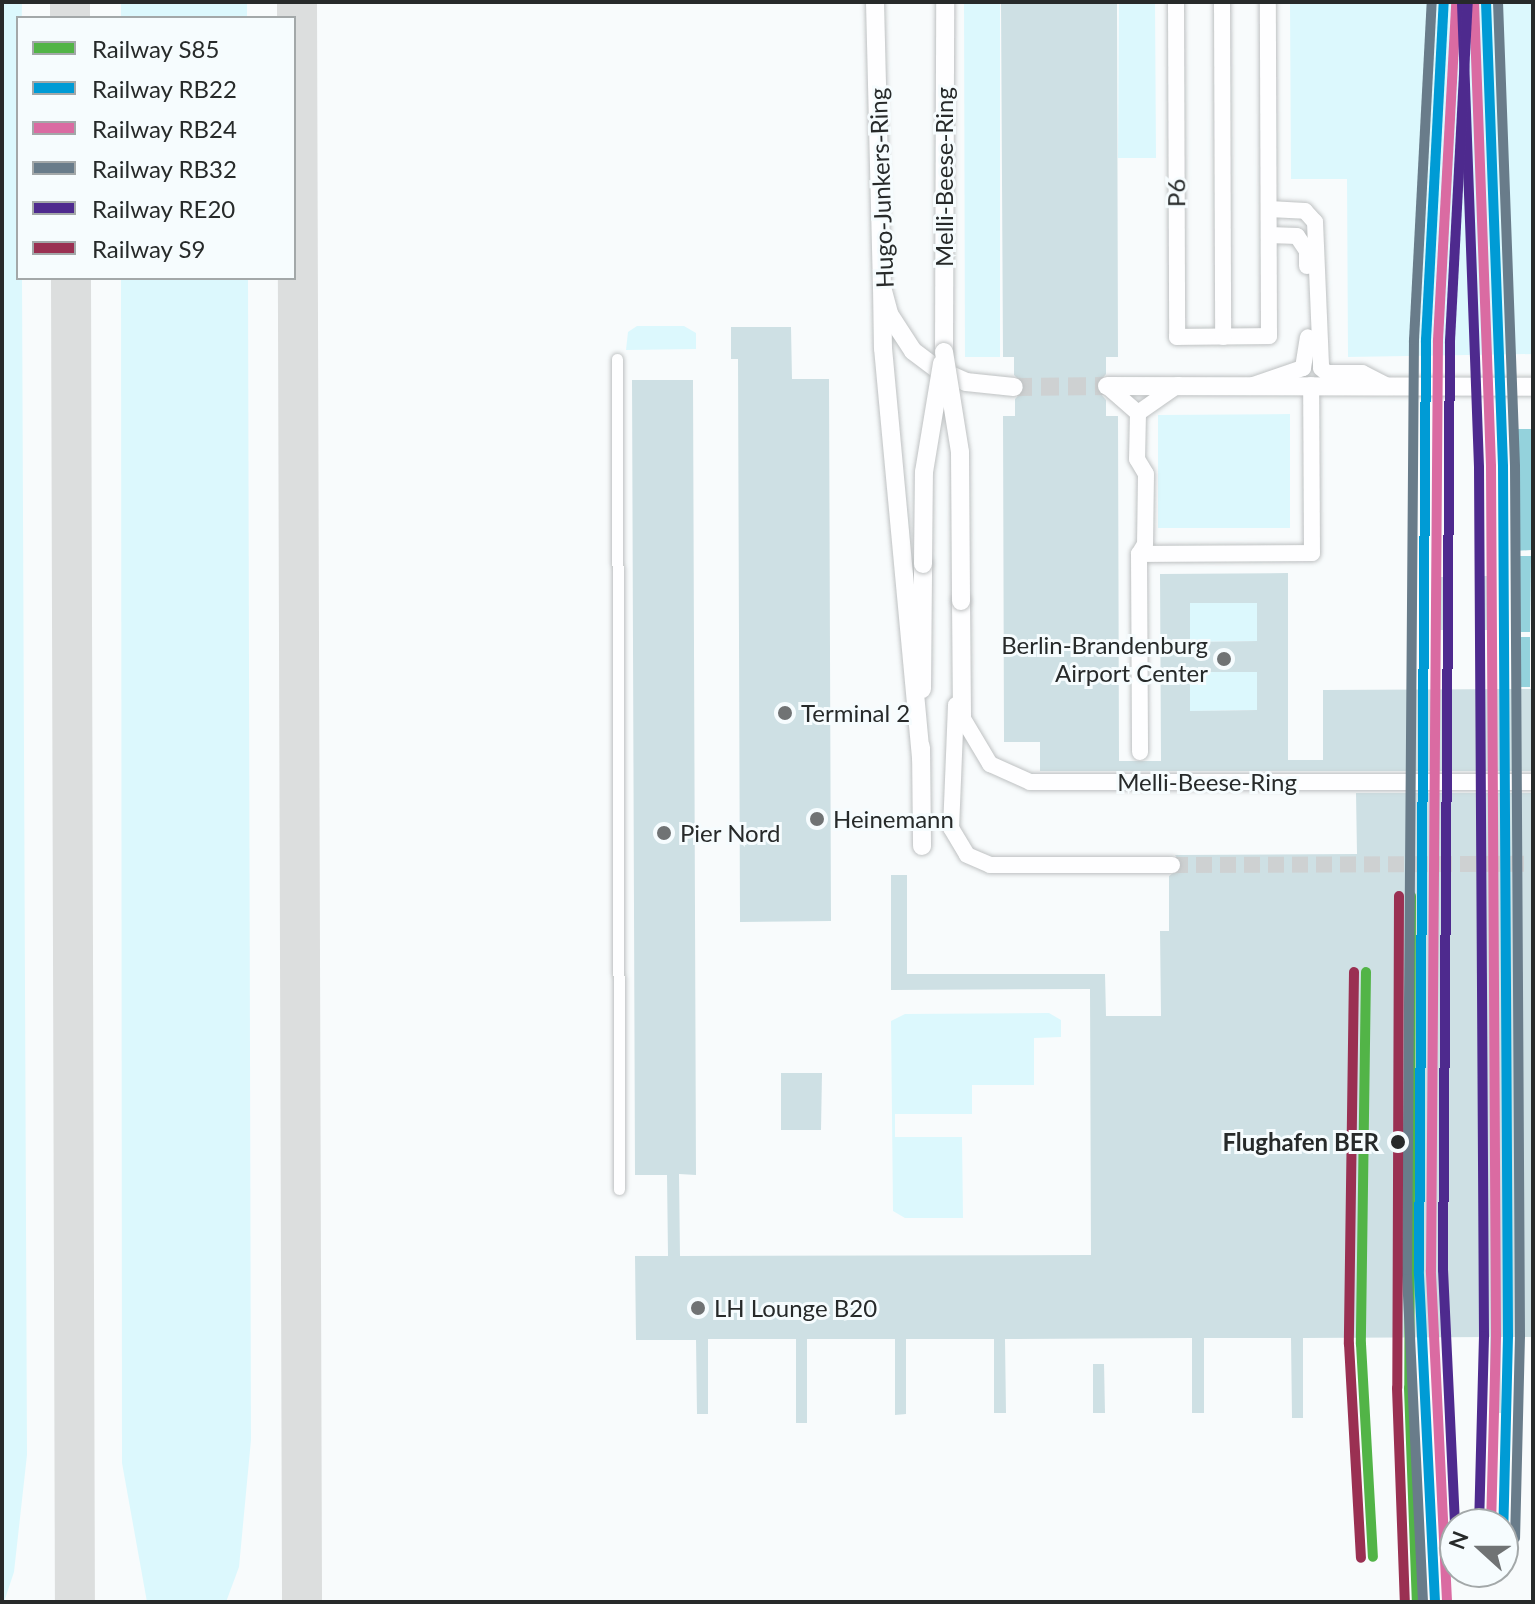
<!DOCTYPE html>
<style>
body{margin:0}
#map{position:relative;width:1535px;height:1604px;overflow:hidden;background:#f8fbfc;font-family:Lato,sans-serif}
div>[style]{position:absolute}
[style*='--x']{left:calc(var(--x)*1px);top:calc(var(--y)*1px);width:calc(var(--w)*1px);rotate:calc(var(--a)*1deg)}
.green>*{inset:0;background:#dcf8fd}
.water>*{inset:0;background:#94d2dc}
.taxiway>*{height:40px;margin:-20px;padding:0 20px;transform-origin:20px;border-radius:20px;background:#dcdede}
.building>*{inset:0;background:#cee0e4}
.minor-tunnel>*{height:16px;margin-top:-8px;transform-origin:0;background:repeating-linear-gradient(90deg,#ced1d2 0 16px,transparent 0 24px)}
.tertiary-tunnel>*{height:18px;margin-top:-9px;transform-origin:0;background:repeating-linear-gradient(90deg,#ced1d2 0 18px,transparent 0 27px)}
.roads{filter:drop-shadow(0 0 2px #bec1c2) drop-shadow(0 0 2px #bec1c2)}
.pedestrian>*{height:11px;margin:-5.5px;padding:0 5.5px;transform-origin:5.5px;border-radius:5.5px;background:#fefeff}
.minor>*{height:16px;margin:-8px;padding:0 8px;transform-origin:8px;border-radius:8px;background:#fefeff}
.tertiary>*{height:18px;margin:-9px;padding:0 9px;transform-origin:9px;border-radius:9px;background:#fefeff}
.bridges{filter:drop-shadow(0 0 2px #bec1c2) drop-shadow(0 0 2px #bec1c2)}
.tertiary-bridge>*{height:18px;margin:-9px;padding:0 9px;transform-origin:9px;border-radius:9px;background:#fefeff}
.rail-1>*{height:10px;margin:-5px;padding:0 5px;transform-origin:5px;border-radius:5px;background:#52b447}
.rail-2>*{height:10px;margin:-5px;padding:0 5px;transform-origin:5px;border-radius:5px;background:#009bd5}
.rail-3>*{height:10px;margin:-5px;padding:0 5px;transform-origin:5px;border-radius:5px;background:#da6ba2}
.rail-4>*{height:10px;margin:-5px;padding:0 5px;transform-origin:5px;border-radius:5px;background:#697c8a}
.rail-5>*{height:10px;margin:-5px;padding:0 5px;transform-origin:5px;border-radius:5px;background:#4e2a8e}
.rail-6>*{height:10px;margin:-5px;padding:0 5px;transform-origin:5px;border-radius:5px;background:#9a3052}
.dots>*{width:22px;height:22px;translate:-50% -50%;box-sizing:border-box;border:4px solid #f6fcfe;border-radius:50%}
span{translate:-50% -50%;white-space:nowrap;text-align:center;line-height:1.15;-webkit-text-stroke:6px #f6fcfe;paint-order:stroke}
.street-label{font-size:24px;color:#272a2a}
.poi-label{font-size:24px;color:#272a2a}
.right{translate:-100% -50%;text-align:right}
.left{translate:0 -50%;text-align:left}
.stop-label{font-size:24px;color:#272a2a;font-weight:700}
.frame{position:absolute;inset:0;border:4px solid #272a2a;pointer-events:none}
.legend{position:absolute;left:16px;top:16px;width:280px;height:264px;box-sizing:border-box;background:#f6fcfe;border:2px solid #a3a8a9;margin:0;padding:10px 14px;list-style:none;font-size:24px;color:#272a2a}
.legend li{display:flex;align-items:center;gap:16px;height:40px}
.legend b{width:40px;border:2px solid #a3a8a9}
.north{position:absolute;left:1439px;top:1508px;width:80px;height:80px;box-sizing:border-box;background:#f6fcfe;border:2px solid #a3a8a9;border-radius:50%;rotate:291deg;font-size:22px;font-weight:700;line-height:32px;text-align:center;color:#272a2a}
.north::after{content:'';display:block;margin:auto;width:28px;height:36px;background:#707374;clip-path:polygon(50% 0,100% 100%,50% 72%,0 100%)}
</style>
<div id="map">
<div class="green">
<i style="clip-path:polygon(2px 2px,22px 2px,18px 278px,22px 278px,27px 1455px,14px 1572px,4px 1602px)"></i>
<i style="clip-path:polygon(121px 2px,247px 2px,247px 18px,121px 18px)"></i>
<i style="clip-path:polygon(964px 2px,1000px 2px,1000px 357px,965px 357px)"></i>
<i style="clip-path:polygon(1119px 2px,1155px 2px,1156px 158px,1118px 158px)"></i>
<i style="clip-path:polygon(1290px 2px,1533px 2px,1533px 354px,1348px 357px,1347px 179px,1291px 179px)"></i>
<i style="clip-path:polygon(121px 278px,248px 278px,251px 1440px,239px 1567px,226px 1602px,147px 1602px,122px 1463px)"></i>
<i style="clip-path:polygon(637px 326px,684px 326px,696px 333px,696px 349px,626px 350px,628px 332px)"></i>
<i style="clip-path:polygon(1290px 414px,1290px 528px,1158px 528px,1158px 415px)"></i>
<i style="clip-path:polygon(1190px 603px,1257px 603px,1257px 641px,1190px 642px)"></i>
<i style="clip-path:polygon(1190px 672px,1257px 672px,1257px 710px,1190px 711px)"></i>
<i style="clip-path:polygon(1049px 1013px,1061px 1020px,1061px 1037px,1034px 1038px,1034px 1085px,972px 1085px,972px 1114px,895px 1114px,895px 1137px,962px 1137px,963px 1218px,905px 1218px,893px 1211px,891px 1021px,905px 1014px)"></i>
</div>
<div class="water">
<i style="clip-path:polygon(1514px 429px,1531px 429px,1531px 550px,1514px 551px)"></i>
<i style="clip-path:polygon(1514px 556px,1531px 556px,1530px 632px,1513px 632px)"></i>
<i style="clip-path:polygon(1513px 637px,1530px 637px,1530px 687px,1513px 687px)"></i>
</div>
<div class="taxiway">
<i style="--x:70;--y:2;--w:16;--a:90"></i>
<i style="--x:297;--y:2;--w:1600;--a:89.82"></i>
<i style="--x:71;--y:278;--w:1324;--a:89.83"></i>
</div>
<div class="building">
<i style="clip-path:polygon(evenodd,1001px 2px,1117px 2px,1118px 357px,1106px 357px,1106px 374px,1095px 387px,1106px 400px,1106px 416px,1118px 416px,1119px 761px,1161px 761px,1160px 574px,1288px 573px,1288px 760px,1323px 760px,1323px 690px,1533px 689px,1533px 771px,1040px 771px,1040px 742px,1004px 742px,1003px 416px,1015px 416px,1015px 399px,1026px 387px,1014px 375px,1014px 357px,1003px 357px,1001px 2px,1190px 603px,1257px 603px,1257px 641px,1190px 642px,1190px 603px,1001px 2px,1190px 672px,1257px 672px,1257px 710px,1190px 711px,1190px 672px)"></i>
<i style="clip-path:polygon(731px 327px,791px 327px,792px 379px,829px 379px,831px 921px,740px 922px,738px 359px,731px 359px)"></i>
<i style="clip-path:polygon(632px 380px,693px 380px,696px 1175px,679px 1174px,680px 1256px,1091px 1255px,1090px 989px,891px 990px,891px 875px,907px 875px,907px 974px,1105px 974px,1106px 1016px,1161px 1016px,1160px 931px,1169px 931px,1169px 876px,1183px 866px,1175px 855px,1357px 854px,1356px 793px,1532px 793px,1533px 1337px,1501px 1337px,1501px 1413px,1490px 1413px,1490px 1337px,1303px 1338px,1303px 1418px,1292px 1418px,1291px 1338px,1204px 1338px,1204px 1413px,1192px 1413px,1192px 1338px,1005px 1339px,1006px 1413px,994px 1413px,994px 1339px,906px 1339px,906px 1414px,895px 1415px,895px 1339px,807px 1339px,807px 1423px,796px 1423px,796px 1339px,708px 1339px,708px 1414px,697px 1414px,696px 1340px,636px 1340px,635px 1256px,668px 1256px,667px 1175px,635px 1175px)"></i>
<i style="clip-path:polygon(1479px 576px,1493px 576px,1493px 630px,1479px 630px)"></i>
<i style="clip-path:polygon(1436px 577px,1450px 577px,1451px 630px,1437px 630px)"></i>
<i style="clip-path:polygon(781px 1073px,822px 1073px,821px 1130px,781px 1130px)"></i>
<i style="clip-path:polygon(1093px 1364px,1104px 1364px,1105px 1413px,1093px 1413px)"></i>
</div>
<div class="minor-tunnel">
<i style="--x:1172;--y:865;--w:361;--a:-0.2"></i>
</div>
<div class="tertiary-tunnel">
<i style="--x:1014;--y:387;--w:93;--a:-0.6"></i>
</div>
<div class="roads">
<div class="pedestrian">
<i style="--x:617;--y:359;--w:830;--a:89.86"></i>
</div>
<div class="minor">
<i style="--x:1176;--y:2;--w:335;--a:89.8"></i>
<i style="--x:1177;--y:337;--w:92;--a:-0.6"></i>
<i style="--x:1269;--y:336;--w:334;--a:-90.2"></i>
<i style="--x:1222;--y:2;--w:335;--a:89.8"></i>
<i style="--x:1269;--y:209;--w:36;--a:3"></i>
<i style="--x:1305;--y:211;--w:15;--a:48"></i>
<i style="--x:1315;--y:222;--w:146;--a:87.6"></i>
<i style="--x:1321;--y:368;--w:8;--a:40"></i>
<i style="--x:1327;--y:373;--w:35;--a:0"></i>
<i style="--x:1362;--y:373;--w:29;--a:27"></i>
<i style="--x:1269;--y:235;--w:28;--a:2"></i>
<i style="--x:1297;--y:236;--w:18;--a:56"></i>
<i style="--x:1307;--y:251;--w:15;--a:90"></i>
<i style="--x:1253;--y:385;--w:53;--a:-18.8"></i>
<i style="--x:1303;--y:368;--w:31;--a:-81"></i>
<i style="--x:1107;--y:386;--w:41;--a:41.1"></i>
<i style="--x:1138;--y:413;--w:46;--a:91.2"></i>
<i style="--x:1137;--y:459;--w:17;--a:59"></i>
<i style="--x:1146;--y:474;--w:70;--a:90.8"></i>
<i style="--x:1145;--y:544;--w:12;--a:121"></i>
<i style="--x:1139;--y:554;--w:198;--a:89.7"></i>
<i style="--x:1138;--y:413;--w:49;--a:-35"></i>
<i style="--x:1139;--y:554;--w:173;--a:-0.3"></i>
<i style="--x:1312;--y:553;--w:168;--a:-90.3"></i>
<i style="--x:956;--y:705;--w:123;--a:92.3"></i>
<i style="--x:951;--y:828;--w:31;--a:59"></i>
<i style="--x:967;--y:855;--w:25;--a:23"></i>
<i style="--x:990;--y:865;--w:182;--a:0"></i>
<i style="--x:962;--y:717;--w:55;--a:59.2"></i>
<i style="--x:990;--y:764;--w:44;--a:24.2"></i>
<i style="--x:1030;--y:782;--w:503;--a:0"></i>
</div>
<div class="tertiary">
<i style="--x:875;--y:2;--w:285;--a:88.6"></i>
<i style="--x:882;--y:287;--w:28;--a:75"></i>
<i style="--x:889;--y:314;--w:44;--a:57"></i>
<i style="--x:913;--y:351;--w:30;--a:37"></i>
<i style="--x:937;--y:369;--w:32;--a:24"></i>
<i style="--x:966;--y:382;--w:48;--a:5.9"></i>
<i style="--x:882;--y:287;--w:61;--a:89.1"></i>
<i style="--x:883;--y:348;--w:413;--a:84.7"></i>
<i style="--x:944;--y:352;--w:350;--a:-89.8"></i>
<i style="--x:1107;--y:386;--w:426;--a:0.1"></i>
<i style="--x:961;--y:601;--w:116;--a:89.5"></i>
<i style="--x:922;--y:689;--w:125;--a:-89.5"></i>
<i style="--x:921;--y:747;--w:99;--a:89.4"></i>
</div>
</div>
<div class="bridges">
<div class="tertiary-bridge">
<i style="--x:944;--y:352;--w:101;--a:80.9"></i>
<i style="--x:960;--y:452;--w:149;--a:89.6"></i>
<i style="--x:923;--y:564;--w:92;--a:-89.4"></i>
<i style="--x:924;--y:472;--w:110;--a:-80.6"></i>
</div>
</div>
<div class="rail-1">
<i style="--x:1411;--y:896;--w:492;--a:90.2"></i>
<i style="--x:1409;--y:1388;--w:214;--a:87.9"></i>
<i style="--x:1366;--y:972;--w:372;--a:90.8"></i>
<i style="--x:1361;--y:1344;--w:213;--a:86.8"></i>
</div>
<div class="rail-2">
<i style="--x:1486;--y:2;--w:465;--a:87.9"></i>
<i style="--x:1503;--y:467;--w:869;--a:89.67"></i>
<i style="--x:1508;--y:1336;--w:202;--a:91.4"></i>
<i style="--x:1435;--y:1602;--w:332;--a:-92.8"></i>
<i style="--x:1419;--y:1270;--w:930;--a:-89.57"></i>
<i style="--x:1426;--y:340;--w:338;--a:-87"></i>
</div>
<div class="rail-3">
<i style="--x:1474;--y:2;--w:465;--a:87.9"></i>
<i style="--x:1491;--y:467;--w:869;--a:89.67"></i>
<i style="--x:1496;--y:1336;--w:188;--a:91.5"></i>
<i style="--x:1447;--y:1601;--w:331;--a:-92.8"></i>
<i style="--x:1431;--y:1270;--w:930;--a:-89.57"></i>
<i style="--x:1438;--y:340;--w:337;--a:-86.9"></i>
</div>
<div class="rail-4">
<i style="--x:1498;--y:2;--w:465;--a:87.9"></i>
<i style="--x:1515;--y:467;--w:869;--a:89.67"></i>
<i style="--x:1520;--y:1336;--w:202;--a:91.4"></i>
<i style="--x:1423;--y:1602;--w:332;--a:-92.8"></i>
<i style="--x:1407;--y:1270;--w:930;--a:-89.57"></i>
<i style="--x:1414;--y:340;--w:338;--a:-87"></i>
</div>
<div class="rail-5">
<i style="--x:1462;--y:3;--w:465;--a:87.9"></i>
<i style="--x:1479;--y:468;--w:868;--a:89.67"></i>
<i style="--x:1484;--y:1336;--w:188;--a:91.5"></i>
<i style="--x:1455;--y:1524;--w:254;--a:-92.7"></i>
<i style="--x:1443;--y:1270;--w:929;--a:-89.57"></i>
<i style="--x:1450;--y:341;--w:338;--a:-87"></i>
</div>
<div class="rail-6">
<i style="--x:1399;--y:896;--w:492;--a:90.2"></i>
<i style="--x:1397;--y:1388;--w:214;--a:87.9"></i>
<i style="--x:1354;--y:972;--w:372;--a:90.8"></i>
<i style="--x:1349;--y:1344;--w:214;--a:86.8"></i>
</div>
<div class="dots">
<i style="left:1224px;top:659px;background:#707374"></i>
<i style="left:785px;top:713px;background:#707374"></i>
<i style="left:817px;top:819px;background:#707374"></i>
<i style="left:664px;top:833px;background:#707374"></i>
<i style="left:1398px;top:1142px;background:#272a2a"></i>
<i style="left:698px;top:1308px;background:#707374"></i>
</div>
<div class="street-label">
<span style="left:944px;top:177px;rotate:-90deg">Melli-Beese-Ring</span>
<span style="left:881px;top:188px;rotate:-92deg">Hugo-Junkers-Ring</span>
<span style="left:1176px;top:193px;rotate:-90deg">P6</span>
<span style="left:1207px;top:782px">Melli-Beese-Ring</span>
</div>
<div class="poi-label">
<span class="right" style="left:1208px;top:659px">Berlin-Brandenburg<br>Airport Center</span>
<span class="left" style="left:801px;top:713px">Terminal 2</span>
<span class="left" style="left:833px;top:819px">Heinemann</span>
<span class="left" style="left:680px;top:833px">Pier Nord</span>
<span class="left" style="left:714px;top:1308px">LH Lounge B20</span>
</div>
<div class="stop-label">
<span class="right" style="left:1379px;top:1142px">Flughafen BER</span>
</div>
<div class="frame"></div>
<ul class="legend">
<li><b style="height:10px;background:#52b447"></b>Railway S85</li>
<li><b style="height:10px;background:#009bd5"></b>Railway RB22</li>
<li><b style="height:10px;background:#da6ba2"></b>Railway RB24</li>
<li><b style="height:10px;background:#697c8a"></b>Railway RB32</li>
<li><b style="height:10px;background:#4e2a8e"></b>Railway RE20</li>
<li><b style="height:10px;background:#9a3052"></b>Railway S9</li>
</ul>
<div class="north">N</div>
</div>
